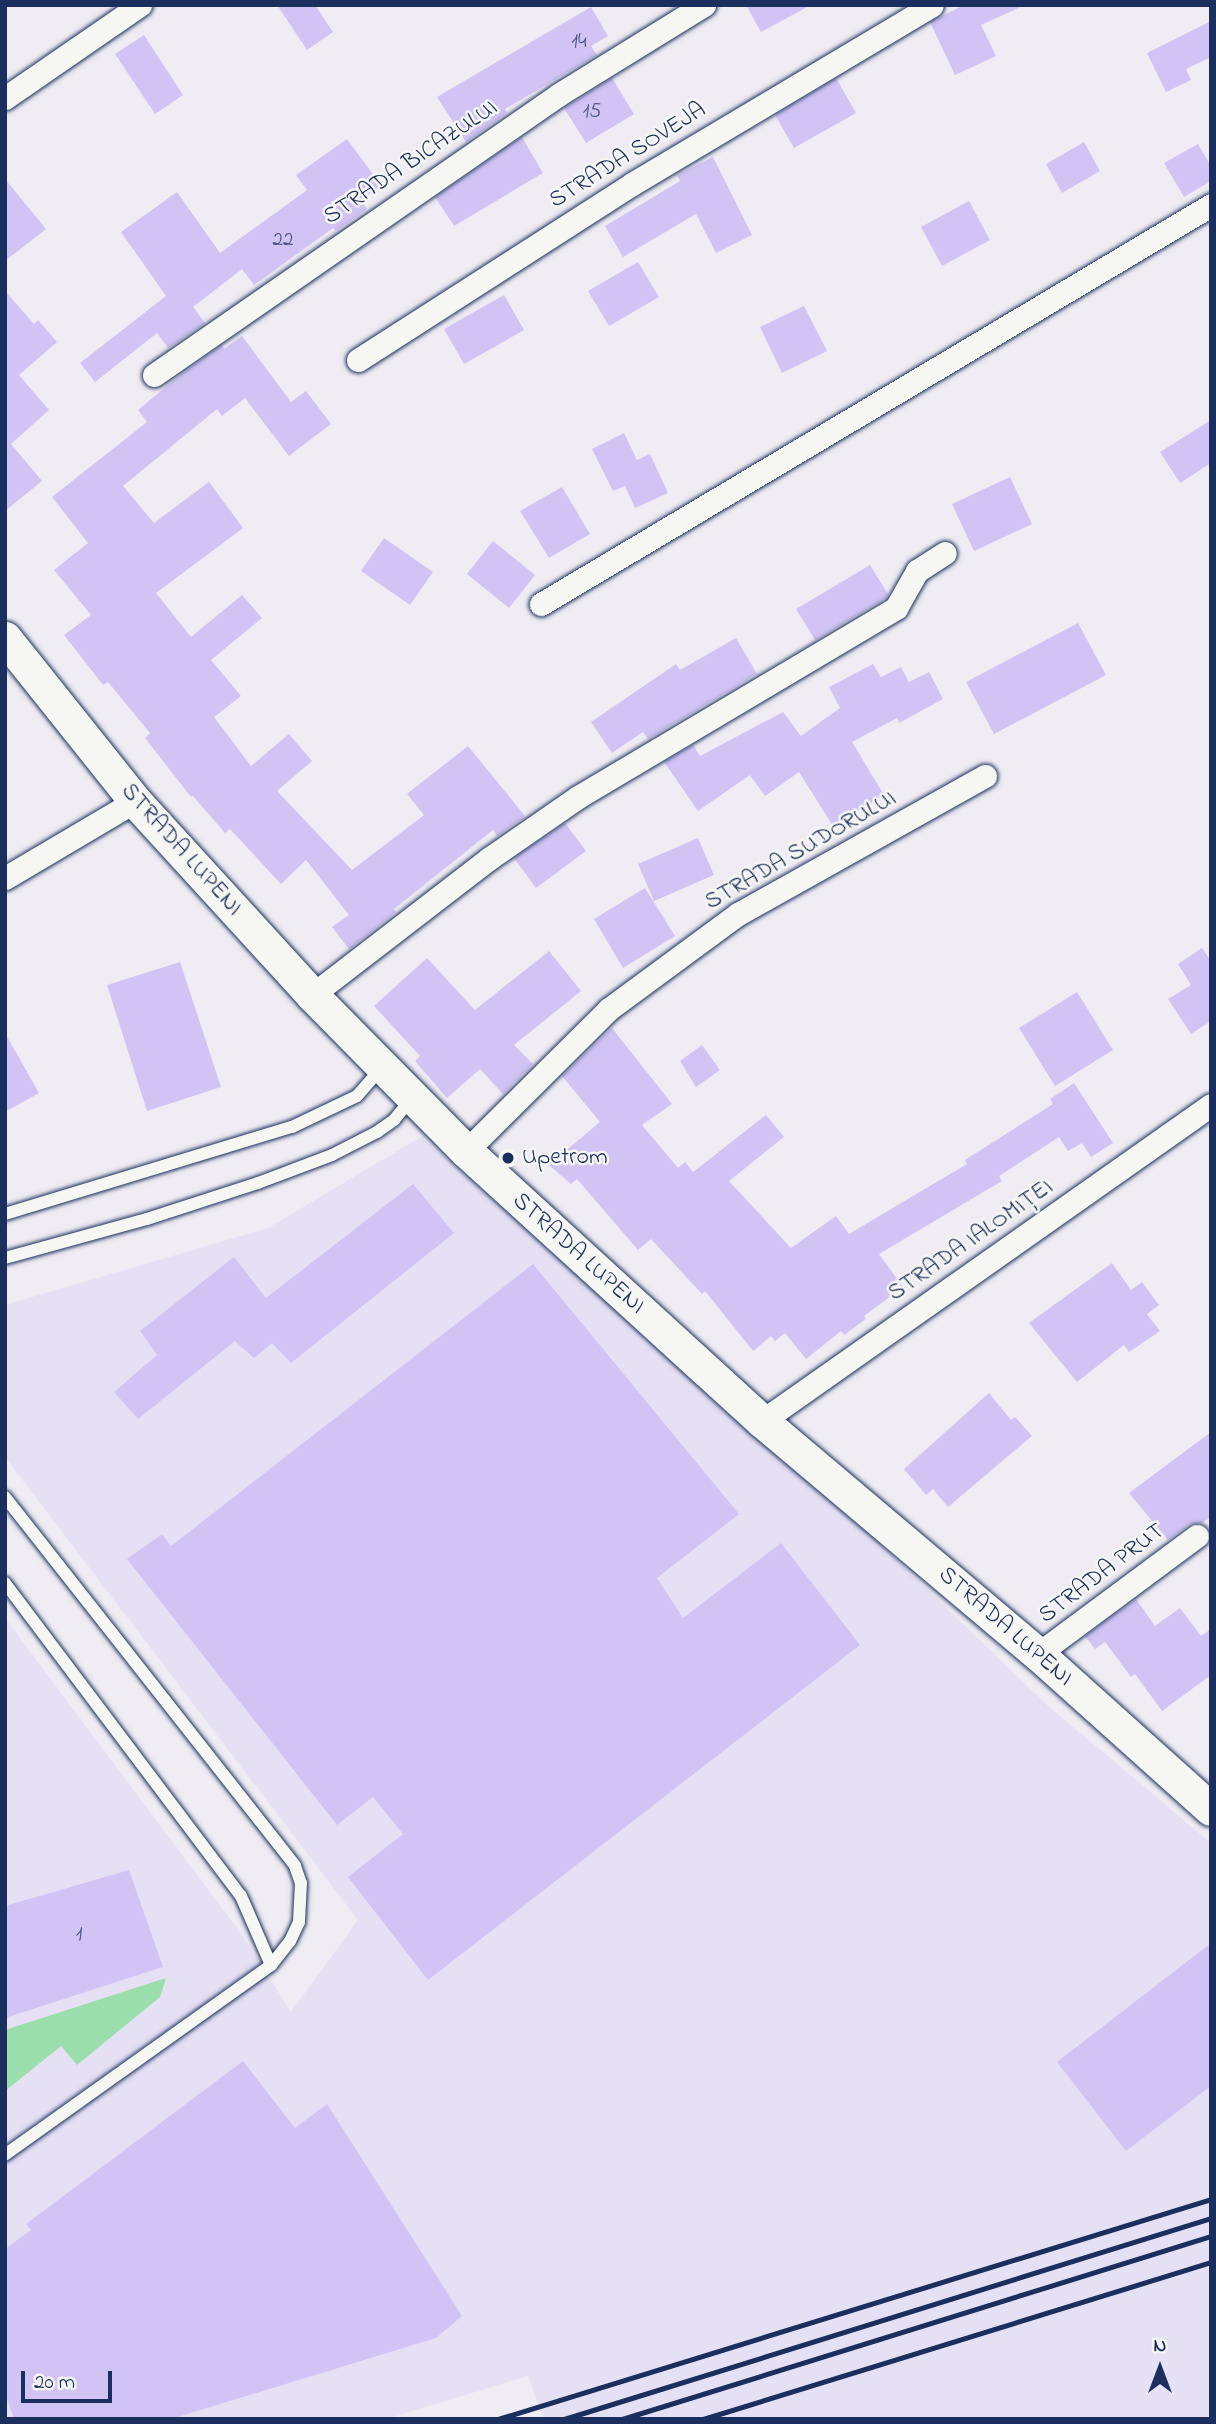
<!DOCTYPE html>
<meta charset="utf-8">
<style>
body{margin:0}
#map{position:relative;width:1216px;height:2424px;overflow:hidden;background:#efecf3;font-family:"Indie Flower",sans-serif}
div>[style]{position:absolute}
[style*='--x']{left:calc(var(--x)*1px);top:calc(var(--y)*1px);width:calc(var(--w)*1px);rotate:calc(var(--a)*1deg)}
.built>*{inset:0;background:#e6e0f4}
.green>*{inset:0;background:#99deab}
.building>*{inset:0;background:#d1c4f5}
.roads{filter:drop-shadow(0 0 2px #1b2f5e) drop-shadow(0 0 2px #1b2f5e)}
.lane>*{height:12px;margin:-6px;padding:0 6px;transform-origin:6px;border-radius:6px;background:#f6f6f2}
.street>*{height:23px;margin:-11.5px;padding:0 11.5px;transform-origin:11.5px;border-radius:11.5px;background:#f6f6f2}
.secondary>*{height:33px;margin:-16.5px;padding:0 16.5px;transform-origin:16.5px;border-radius:16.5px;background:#f6f6f2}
.rail>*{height:5px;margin:-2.5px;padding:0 2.5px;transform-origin:2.5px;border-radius:2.5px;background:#1b2f5e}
.dots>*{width:19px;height:19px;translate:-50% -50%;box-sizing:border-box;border:4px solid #f6f6f2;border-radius:50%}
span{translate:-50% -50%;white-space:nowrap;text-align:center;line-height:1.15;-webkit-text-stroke:5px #f6f6f2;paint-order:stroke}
.number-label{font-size:21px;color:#485484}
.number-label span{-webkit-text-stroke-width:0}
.street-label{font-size:24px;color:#1b2f5e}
.poi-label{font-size:24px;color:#1b2f5e}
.left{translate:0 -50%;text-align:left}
.frame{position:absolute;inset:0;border:7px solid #1b2f5e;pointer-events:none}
.north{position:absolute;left:1125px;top:2333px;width:70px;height:70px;-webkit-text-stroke:5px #f6f6f2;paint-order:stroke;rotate:0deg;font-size:19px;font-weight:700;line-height:28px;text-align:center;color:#1b2f5e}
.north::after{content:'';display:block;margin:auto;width:24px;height:32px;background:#1b2f5e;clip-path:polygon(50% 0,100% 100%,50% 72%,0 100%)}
.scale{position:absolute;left:21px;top:2371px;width:91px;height:32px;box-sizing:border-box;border:4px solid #1b2f5e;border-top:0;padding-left:9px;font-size:21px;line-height:24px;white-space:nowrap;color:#1b2f5e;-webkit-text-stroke:5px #f6f6f2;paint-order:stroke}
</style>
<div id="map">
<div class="built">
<i style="clip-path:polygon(421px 1137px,840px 1505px,1047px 1705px,1211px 1843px,1211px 2419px,544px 2419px,528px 2376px,386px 2419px,5px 2419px,5px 1618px,242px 1935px,291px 2012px,358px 1920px,5px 1457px,5px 1305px,268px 1228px)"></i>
</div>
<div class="green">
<i style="clip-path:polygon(166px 1978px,160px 1997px,77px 2065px,61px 2046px,5px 2091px,5px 2030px)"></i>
</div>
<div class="building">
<i style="clip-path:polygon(277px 5px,315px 5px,333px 32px,307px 50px)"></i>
<i style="clip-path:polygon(746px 5px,811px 5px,761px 32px)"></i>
<i style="clip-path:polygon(964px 5px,1025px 5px,981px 25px,996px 56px,955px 75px,930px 22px)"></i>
<i style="clip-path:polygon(591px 7px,608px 36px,591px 46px,597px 55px,505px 109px,507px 113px,466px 142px,437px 97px)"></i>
<i style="clip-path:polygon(1211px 21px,1211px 57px,1186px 69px,1191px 80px,1166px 92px,1147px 53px)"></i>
<i style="clip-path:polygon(144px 35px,183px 95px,155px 114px,115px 54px)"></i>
<i style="clip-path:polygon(612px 78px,634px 114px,586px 143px,564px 108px)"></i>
<i style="clip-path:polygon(836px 78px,856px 113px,794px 148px,775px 115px)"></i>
<i style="clip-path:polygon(522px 137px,543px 173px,454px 226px,435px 197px)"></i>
<i style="clip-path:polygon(347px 139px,381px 185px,361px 200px,367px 209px,336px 231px,333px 228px,254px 285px,242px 269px,193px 307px,205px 323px,168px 348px,157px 333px,95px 382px,80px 363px,166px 296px,121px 232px,177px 192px,220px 253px,307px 190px,296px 175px)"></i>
<i style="clip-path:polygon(1084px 142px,1100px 171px,1062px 193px,1046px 164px)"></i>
<i style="clip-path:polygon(1198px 144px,1211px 166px,1211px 181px,1184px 197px,1164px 163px)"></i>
<i style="clip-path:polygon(713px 157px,752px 235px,716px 253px,696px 214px,623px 257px,605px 226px,680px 181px,677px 175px)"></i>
<i style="clip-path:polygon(5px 179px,46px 229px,5px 261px)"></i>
<i style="clip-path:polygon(969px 201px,990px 240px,942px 266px,921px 227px)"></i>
<i style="clip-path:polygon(638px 262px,659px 297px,609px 326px,588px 291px)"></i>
<i style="clip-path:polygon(5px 291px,34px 324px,38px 320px,57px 342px,19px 375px,49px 410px,11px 444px,42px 481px,5px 511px)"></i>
<i style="clip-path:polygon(504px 295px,524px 330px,464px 364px,444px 329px)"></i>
<i style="clip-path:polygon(804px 306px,827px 351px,782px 373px,760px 327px)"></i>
<i style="clip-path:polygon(242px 336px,291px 402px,306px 391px,331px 424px,289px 456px,245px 398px,222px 416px,217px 409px,123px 486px,154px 523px,209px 482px,243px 528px,156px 593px,191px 637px,242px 595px,262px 618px,211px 660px,241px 696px,214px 717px,251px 766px,289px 734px,312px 761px,277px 791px,352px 870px,424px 815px,407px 794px,468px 746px,525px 816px,497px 836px,493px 830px,394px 909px,396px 912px,349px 949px,332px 927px,349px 915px,306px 860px,281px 884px,230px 829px,225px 833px,193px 796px,191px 797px,145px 738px,150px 733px,108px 682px,103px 685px,64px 635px,91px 615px,54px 570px,88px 543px,52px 497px,147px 422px,138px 410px,185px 371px,222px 345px,224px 349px)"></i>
<i style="clip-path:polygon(1211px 420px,1211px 463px,1180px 483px,1160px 452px)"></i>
<i style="clip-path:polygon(624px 433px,637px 460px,650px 454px,668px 493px,635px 508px,625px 486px,613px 491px,592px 449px)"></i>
<i style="clip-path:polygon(1010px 477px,1032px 524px,974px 551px,952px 504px)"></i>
<i style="clip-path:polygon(562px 487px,590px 534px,549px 558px,520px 511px)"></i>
<i style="clip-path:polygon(384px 538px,433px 572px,410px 605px,361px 571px)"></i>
<i style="clip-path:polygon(493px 541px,535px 575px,509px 608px,467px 574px)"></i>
<i style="clip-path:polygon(870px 565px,888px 594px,886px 598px,815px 640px,796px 609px)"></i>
<i style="clip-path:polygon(1078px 623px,1106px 675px,994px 734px,966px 682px)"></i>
<i style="clip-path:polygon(736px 638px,757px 674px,648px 739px,643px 732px,612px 753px,591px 722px,676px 664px,680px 670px)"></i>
<i style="clip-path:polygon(873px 664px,881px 677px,901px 667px,909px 682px,929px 672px,943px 699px,899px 723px,897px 718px,852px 742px,884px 795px,833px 826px,799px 772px,765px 796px,750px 775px,698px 811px,664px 762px,693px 745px,700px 756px,783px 712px,801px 736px,840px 708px,829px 687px)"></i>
<i style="clip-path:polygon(565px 823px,586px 851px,536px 888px,514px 858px)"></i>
<i style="clip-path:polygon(698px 838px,714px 875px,654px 901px,638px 864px)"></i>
<i style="clip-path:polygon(645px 888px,675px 936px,623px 968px,594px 919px)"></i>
<i style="clip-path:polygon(1202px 948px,1211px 961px,1211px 1021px,1191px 1034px,1168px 999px,1191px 985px,1178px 964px)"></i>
<i style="clip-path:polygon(549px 951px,581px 991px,514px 1045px,533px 1064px,503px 1094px,480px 1069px,447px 1098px,415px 1061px,420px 1056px,374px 1006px,427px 958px,475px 1010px)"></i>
<i style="clip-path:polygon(180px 962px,221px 1087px,147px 1111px,107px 985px)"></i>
<i style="clip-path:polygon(1077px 992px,1113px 1050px,1055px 1086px,1019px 1028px)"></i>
<i style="clip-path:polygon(612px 1028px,672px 1104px,642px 1125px,678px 1168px,685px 1162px,693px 1172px,766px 1115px,784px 1137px,729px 1181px,791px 1248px,836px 1216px,849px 1234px,967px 1164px,965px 1160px,1053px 1104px,1050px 1099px,1074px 1083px,1113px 1143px,1091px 1157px,1082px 1143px,1068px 1151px,1059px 1137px,999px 1176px,1002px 1181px,879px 1254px,903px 1287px,864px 1316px,866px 1319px,844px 1335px,841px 1331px,806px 1359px,785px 1333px,775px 1341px,771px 1336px,753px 1351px,705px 1291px,702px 1294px,651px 1239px,638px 1250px,577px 1179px,571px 1184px,549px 1165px,600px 1122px,562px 1076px)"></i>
<i style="clip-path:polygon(5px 1033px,39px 1093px,5px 1112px)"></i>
<i style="clip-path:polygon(702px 1045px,720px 1070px,696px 1087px,680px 1061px)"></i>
<i style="clip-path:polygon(413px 1184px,454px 1233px,291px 1363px,272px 1343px,254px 1358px,235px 1341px,138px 1419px,114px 1392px,157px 1355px,140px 1331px,234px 1257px,266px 1298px)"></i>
<i style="clip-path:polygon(1112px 1263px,1131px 1290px,1142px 1282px,1159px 1305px,1147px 1314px,1160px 1331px,1129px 1352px,1124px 1345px,1077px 1382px,1029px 1323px)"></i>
<i style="clip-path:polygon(533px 1264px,739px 1514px,657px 1578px,683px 1618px,781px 1543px,860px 1645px,428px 1980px,348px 1877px,403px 1834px,373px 1797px,337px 1825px,127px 1559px,162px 1534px,171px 1546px)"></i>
<i style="clip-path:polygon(989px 1393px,1011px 1420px,1015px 1417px,1032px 1436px,948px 1507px,933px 1489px,926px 1495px,904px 1469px)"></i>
<i style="clip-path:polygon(1211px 1432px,1211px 1517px,1202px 1523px,1189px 1524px,1168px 1540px,1129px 1493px)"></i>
<i style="clip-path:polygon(1136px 1599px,1155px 1626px,1180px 1608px,1201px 1636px,1211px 1629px,1211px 1675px,1162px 1711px,1135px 1674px,1131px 1677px,1105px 1642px,1095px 1649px,1085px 1636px)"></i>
<i style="clip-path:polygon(129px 1870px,163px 1967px,5px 2018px,5px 1906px)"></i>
<i style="clip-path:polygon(1211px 1943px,1211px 2086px,1126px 2151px,1057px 2062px)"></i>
<i style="clip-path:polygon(243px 2061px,295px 2128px,327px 2104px,462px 2316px,436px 2338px,171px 2419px,14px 2419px,5px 2393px,5px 2249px,31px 2230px,26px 2224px)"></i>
</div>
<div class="roads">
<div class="lane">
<i style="--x:5;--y:1214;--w:300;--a:-16.9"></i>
<i style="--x:292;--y:1127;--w:72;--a:-25.5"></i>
<i style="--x:357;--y:1096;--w:38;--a:-49"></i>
<i style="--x:5;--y:1258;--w:147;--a:-15.4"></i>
<i style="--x:147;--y:1219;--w:117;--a:-18"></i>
<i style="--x:258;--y:1183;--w:79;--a:-20.7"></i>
<i style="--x:332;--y:1155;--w:51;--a:-27.1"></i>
<i style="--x:377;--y:1132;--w:21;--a:-35"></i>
<i style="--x:394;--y:1120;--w:28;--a:-51"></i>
<i style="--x:5;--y:1497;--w:469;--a:51.8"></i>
<i style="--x:295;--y:1866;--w:18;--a:71"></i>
<i style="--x:301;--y:1883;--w:39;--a:93"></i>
<i style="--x:299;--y:1922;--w:21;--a:115"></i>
<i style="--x:290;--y:1941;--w:31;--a:128"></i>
<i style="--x:271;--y:1965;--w:327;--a:144.5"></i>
<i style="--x:5;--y:1583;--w:392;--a:53"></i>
<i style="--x:241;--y:1896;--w:75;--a:66.5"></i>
</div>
<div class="street">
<i style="--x:5;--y:98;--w:164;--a:-34.6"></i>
<i style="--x:358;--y:360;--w:326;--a:-32.7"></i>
<i style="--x:632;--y:184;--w:349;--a:-30.8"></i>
<i style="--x:154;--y:375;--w:492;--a:-34.7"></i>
<i style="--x:558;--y:95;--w:172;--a:-31.7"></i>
<i style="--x:541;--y:604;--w:780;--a:-30.77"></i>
<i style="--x:5;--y:878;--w:151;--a:-30.6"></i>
<i style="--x:312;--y:995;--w:225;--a:-37.6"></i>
<i style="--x:490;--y:858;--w:107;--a:-34.7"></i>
<i style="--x:578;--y:797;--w:370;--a:-30.7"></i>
<i style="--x:896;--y:608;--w:43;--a:-60.4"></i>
<i style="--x:917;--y:571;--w:33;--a:-33"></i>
<i style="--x:466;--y:1151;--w:202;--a:-44.8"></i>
<i style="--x:609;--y:1009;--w:160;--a:-36.4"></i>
<i style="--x:738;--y:914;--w:283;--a:-29.2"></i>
<i style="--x:762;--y:1421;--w:549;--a:-35.14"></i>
<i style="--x:1038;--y:1654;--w:198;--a:-36.6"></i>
</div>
<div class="secondary">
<i style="--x:5;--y:638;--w:208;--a:51.4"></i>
<i style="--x:135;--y:801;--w:263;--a:47.6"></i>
<i style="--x:312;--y:995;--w:219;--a:45.4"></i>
<i style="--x:466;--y:1151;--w:401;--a:42.4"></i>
<i style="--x:762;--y:1421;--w:361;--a:40.2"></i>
<i style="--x:1038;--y:1654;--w:232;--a:41.9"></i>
</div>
</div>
<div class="rail">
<i style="--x:498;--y:2419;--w:746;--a:-17.15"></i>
<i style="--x:564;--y:2419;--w:678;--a:-17.26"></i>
<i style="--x:622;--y:2419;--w:617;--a:-17.26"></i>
<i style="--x:703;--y:2419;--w:532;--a:-17.17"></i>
</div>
<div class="dots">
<i style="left:508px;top:1158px;background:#1b2f5e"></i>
</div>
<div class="number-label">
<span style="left:579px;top:42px">14</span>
<span style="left:592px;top:112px">15</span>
<span style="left:283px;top:240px">22</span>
<span style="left:79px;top:1935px">1</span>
</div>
<div class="street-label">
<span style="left:628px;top:156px;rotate:-32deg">STRADA SOVEJA</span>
<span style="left:411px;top:163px;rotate:-34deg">STRADA BICAZULUI</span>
<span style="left:181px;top:850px;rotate:48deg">STRADA LUPENI</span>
<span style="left:801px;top:851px;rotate:-30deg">STRADA SUDORULUI</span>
<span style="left:971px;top:1241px;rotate:-35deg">STRADA IALOMIȚEI</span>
<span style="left:578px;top:1254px;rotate:42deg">STRADA LUPENI</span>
<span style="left:1102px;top:1574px;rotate:-37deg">STRADA PRUT</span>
<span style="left:1005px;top:1627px;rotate:41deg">STRADA LUPENI</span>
</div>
<div class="poi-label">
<span class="left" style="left:522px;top:1158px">Upetrom</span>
</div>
<div class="frame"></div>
<div class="north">N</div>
<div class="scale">20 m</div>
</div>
